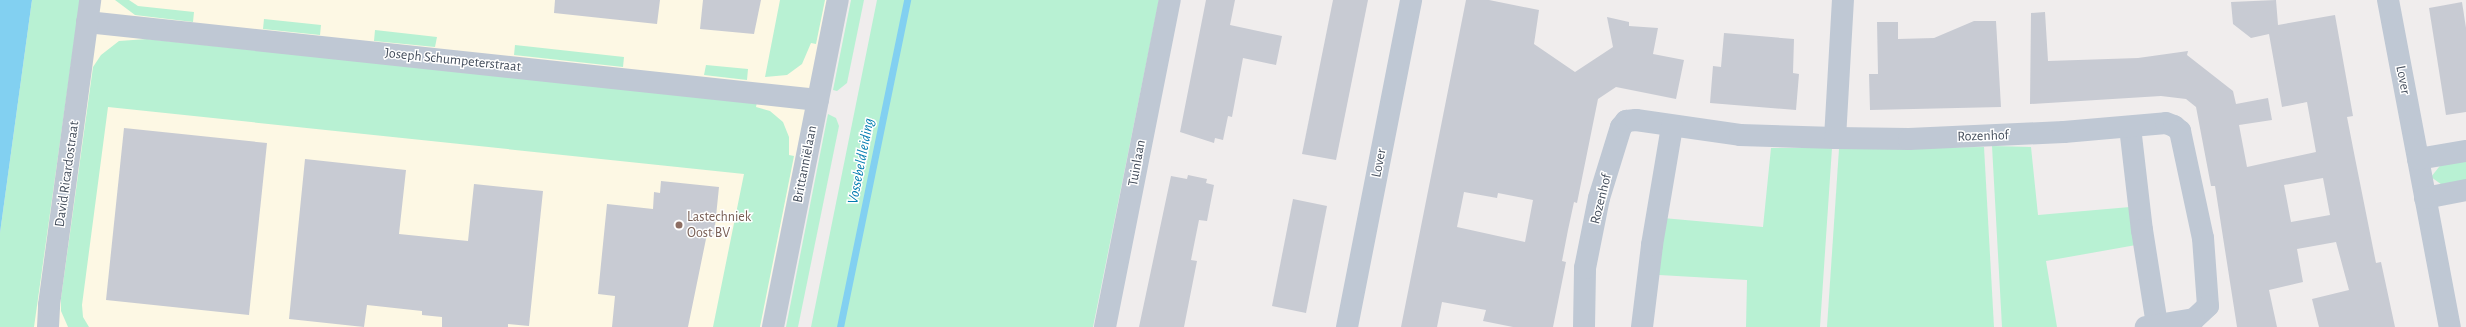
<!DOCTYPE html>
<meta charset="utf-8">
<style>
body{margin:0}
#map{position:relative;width:2466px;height:327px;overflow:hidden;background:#f0eded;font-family:"Alegreya Sans",sans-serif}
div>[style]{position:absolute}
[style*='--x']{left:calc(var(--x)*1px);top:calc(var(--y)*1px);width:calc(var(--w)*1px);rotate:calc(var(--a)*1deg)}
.commercial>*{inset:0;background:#fdf8e4}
.green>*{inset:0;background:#b8f1d3}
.water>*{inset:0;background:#82d0f1}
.stream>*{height:7px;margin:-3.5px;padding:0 3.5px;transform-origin:3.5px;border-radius:3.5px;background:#82d0f1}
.building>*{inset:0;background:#c8cbd3}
.minor>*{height:22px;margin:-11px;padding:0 11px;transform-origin:11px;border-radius:11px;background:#bfc8d4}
.dots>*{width:11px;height:11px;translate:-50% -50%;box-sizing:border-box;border:2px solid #fff;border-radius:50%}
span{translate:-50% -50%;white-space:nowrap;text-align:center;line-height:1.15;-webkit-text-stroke:3px #fff;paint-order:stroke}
.street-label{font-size:14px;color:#444e5c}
.education-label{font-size:14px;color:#785e54}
.left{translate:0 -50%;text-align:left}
.water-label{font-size:15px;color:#037cb0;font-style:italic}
</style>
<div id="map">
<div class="commercial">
<i style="clip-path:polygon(0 0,828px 0,761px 327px,0 327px)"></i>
</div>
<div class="green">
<i style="clip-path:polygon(32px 0,80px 0,34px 327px,0 327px,0 233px)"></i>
<i style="clip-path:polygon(115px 0,129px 0,138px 6px,194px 12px,193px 22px,135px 15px)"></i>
<i style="clip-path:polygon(780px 0,825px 0,816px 44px,811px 43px,802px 64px,787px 75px,765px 77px)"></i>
<i style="clip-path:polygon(851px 0,864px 0,847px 83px,837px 91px,833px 90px)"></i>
<i style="clip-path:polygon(877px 0,1159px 0,1093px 327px,842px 327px,890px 85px,840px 327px,811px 327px)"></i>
<i style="clip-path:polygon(264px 19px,321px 25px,320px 35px,263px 29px)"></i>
<i style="clip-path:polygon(375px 30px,437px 37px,435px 47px,374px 41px)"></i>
<i style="clip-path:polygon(147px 39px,757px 102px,756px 107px,770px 111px,783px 122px,789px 137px,789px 155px,794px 156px,760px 327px,713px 327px,744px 174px,108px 107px,82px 305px,83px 317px,89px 327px,68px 327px,61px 311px,61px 298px,93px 67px,101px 55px,119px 41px)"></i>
<i style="clip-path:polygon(515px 45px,624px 57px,623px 67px,514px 55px)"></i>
<i style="clip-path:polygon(706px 65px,748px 69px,747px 80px,704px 75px)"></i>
<i style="clip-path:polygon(828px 114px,836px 118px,839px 126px,798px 327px,786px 327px)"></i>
<i style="clip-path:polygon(1992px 146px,2031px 147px,2038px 215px,2130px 207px,2136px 245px,2046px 261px,2057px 327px,2002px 327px)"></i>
<i style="clip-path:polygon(1984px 147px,1994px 327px,1827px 327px,1839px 149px)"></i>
<i style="clip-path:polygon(1771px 148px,1832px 148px,1820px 327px,1746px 327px,1747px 280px,1659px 275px,1663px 218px,1763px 227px)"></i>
<i style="clip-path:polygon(2466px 157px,2466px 183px,2445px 187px,2431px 177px,2443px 162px)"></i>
</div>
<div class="water">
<i style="clip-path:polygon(0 0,32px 0,0 233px)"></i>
</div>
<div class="stream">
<i style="--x:840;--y:327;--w:334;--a:-78.4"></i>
</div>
<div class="building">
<i style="clip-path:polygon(555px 0,660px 0,657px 24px,554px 13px)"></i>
<i style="clip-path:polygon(703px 0,761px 0,754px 34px,700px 29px)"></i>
<i style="clip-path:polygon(1206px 0,1235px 0,1230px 25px,1282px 36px,1276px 65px,1243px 58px,1232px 117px,1228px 116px,1223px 140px,1215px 138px,1214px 143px,1180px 132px)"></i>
<i style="clip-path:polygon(1333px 0,1368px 0,1336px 160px,1302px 154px)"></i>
<i style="clip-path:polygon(evenodd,1466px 0,1489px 0,1539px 10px,1534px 44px,1575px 72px,1613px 47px,1607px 17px,1629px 22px,1629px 26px,1658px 28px,1653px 54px,1684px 60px,1676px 99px,1616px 87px,1598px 99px,1577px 203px,1574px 202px,1568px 230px,1562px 261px,1566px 262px,1553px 327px,1513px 327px,1483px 321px,1486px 310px,1442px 302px,1437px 327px,1401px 327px,1466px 0,1464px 192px,1497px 198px,1498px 193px,1533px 200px,1525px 242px,1457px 227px,1464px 192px)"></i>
<i style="clip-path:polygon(evenodd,2276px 0,2278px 25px,2335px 15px,2353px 116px,2347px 117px,2355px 158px,2376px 263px,2381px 262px,2395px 327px,2319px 327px,2312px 299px,2349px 290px,2336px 242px,2297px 249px,2303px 282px,2269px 290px,2277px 327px,2237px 327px,2215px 186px,2211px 186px,2196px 107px,2186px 99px,2161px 96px,2030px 104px,2031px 13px,2045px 12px,2048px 61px,2138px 58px,2188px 51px,2187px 55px,2233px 91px,2236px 104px,2268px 98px,2272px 120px,2239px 125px,2247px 167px,2316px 152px,2307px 102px,2282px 107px,2269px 34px,2251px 38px,2233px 24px,2231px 2px,2276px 0,2323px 178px,2330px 215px,2291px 222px,2284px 185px,2323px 178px)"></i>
<i style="clip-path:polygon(2462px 2px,2466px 28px,2466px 112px,2446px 115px,2429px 8px)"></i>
<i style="clip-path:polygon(1974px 21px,1996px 21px,2001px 107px,1870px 110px,1869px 74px,1878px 74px,1877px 22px,1898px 22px,1898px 39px,1934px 38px)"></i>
<i style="clip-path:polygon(1724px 33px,1794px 39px,1793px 73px,1799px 74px,1796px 110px,1710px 103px,1713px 66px,1721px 67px)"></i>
<i style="clip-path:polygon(124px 128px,267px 143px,249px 315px,106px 300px)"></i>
<i style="clip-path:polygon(305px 159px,406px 170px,399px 234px,468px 241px,474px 184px,543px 191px,529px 326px,508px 324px,508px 327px,442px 327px,442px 317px,422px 315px,422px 311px,367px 305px,364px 327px,289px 319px)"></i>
<i style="clip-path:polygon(1188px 175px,1207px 179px,1206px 183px,1214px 185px,1207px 221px,1199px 220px,1191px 260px,1197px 261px,1184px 327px,1139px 327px,1171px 176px,1187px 179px)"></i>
<i style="clip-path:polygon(661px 181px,719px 187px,714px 236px,707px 234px,688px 327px,612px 327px,615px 296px,598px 294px,607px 204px,653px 209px,654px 192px,660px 193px)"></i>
<i style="clip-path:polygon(1293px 199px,1327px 206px,1306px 313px,1272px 306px)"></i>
</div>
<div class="minor">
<i style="--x:2388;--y:0;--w:333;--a:79.3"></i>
<i style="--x:87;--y:22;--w:735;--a:6.09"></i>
<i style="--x:2130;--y:127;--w:104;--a:83.4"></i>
<i style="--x:2142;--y:230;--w:96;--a:81"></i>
<i style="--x:1835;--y:138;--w:138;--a:-86.7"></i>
<i style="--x:2418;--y:159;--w:49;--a:-9.5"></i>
<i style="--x:2425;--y:198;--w:42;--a:-11"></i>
<i style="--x:48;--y:327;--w:22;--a:-87"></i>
<i style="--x:49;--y:305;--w:308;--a:-82.3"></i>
<i style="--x:773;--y:327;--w:333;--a:-78.8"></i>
<i style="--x:1105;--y:327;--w:333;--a:-78.8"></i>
<i style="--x:1347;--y:327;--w:333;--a:-78.9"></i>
<i style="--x:1584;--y:327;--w:59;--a:-89"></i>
<i style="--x:1585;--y:268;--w:71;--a:-78.7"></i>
<i style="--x:1599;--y:198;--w:74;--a:-72.8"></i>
<i style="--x:1621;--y:127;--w:8;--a:-50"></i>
<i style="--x:1626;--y:121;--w:10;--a:-6"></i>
<i style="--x:1636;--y:120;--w:105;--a:8.2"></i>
<i style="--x:1740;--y:135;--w:95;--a:1.8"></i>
<i style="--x:1835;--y:138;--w:74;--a:0.8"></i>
<i style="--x:1909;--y:139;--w:155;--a:-2.6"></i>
<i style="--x:2064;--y:132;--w:102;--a:-5"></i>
<i style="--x:2166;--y:123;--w:9;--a:21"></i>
<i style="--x:2174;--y:126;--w:8;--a:40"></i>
<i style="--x:2180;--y:131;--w:109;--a:77.9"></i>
<i style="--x:2203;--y:238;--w:68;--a:85.8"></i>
<i style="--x:2208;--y:306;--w:19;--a:137"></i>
<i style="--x:2194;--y:319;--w:49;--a:170.5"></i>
<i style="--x:1642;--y:327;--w:83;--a:-83"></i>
<i style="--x:1652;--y:245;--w:120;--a:-80.4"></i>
</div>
<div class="dots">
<i style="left:679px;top:225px;background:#8d6e63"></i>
</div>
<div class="street-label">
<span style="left:453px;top:60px;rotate:6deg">Joseph Schumpeterstraat</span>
<span style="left:2403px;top:80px;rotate:79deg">Lover</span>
<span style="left:1983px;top:136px;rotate:-2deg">Rozenhof</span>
<span style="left:1137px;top:163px;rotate:-80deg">Tuinlaan</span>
<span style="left:1379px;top:163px;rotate:-79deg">Lover</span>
<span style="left:805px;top:164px;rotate:-79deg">Brittanniëlaan</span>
<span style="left:67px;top:174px;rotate:-82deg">David Ricardostraat</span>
<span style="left:1601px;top:199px;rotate:-76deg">Rozenhof</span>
</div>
<div class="education-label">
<span class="left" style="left:687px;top:225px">Lastechniek<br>Oost BV</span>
</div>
<div class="water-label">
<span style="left:861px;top:161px;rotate:-79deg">Vossebeldleiding</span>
</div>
</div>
